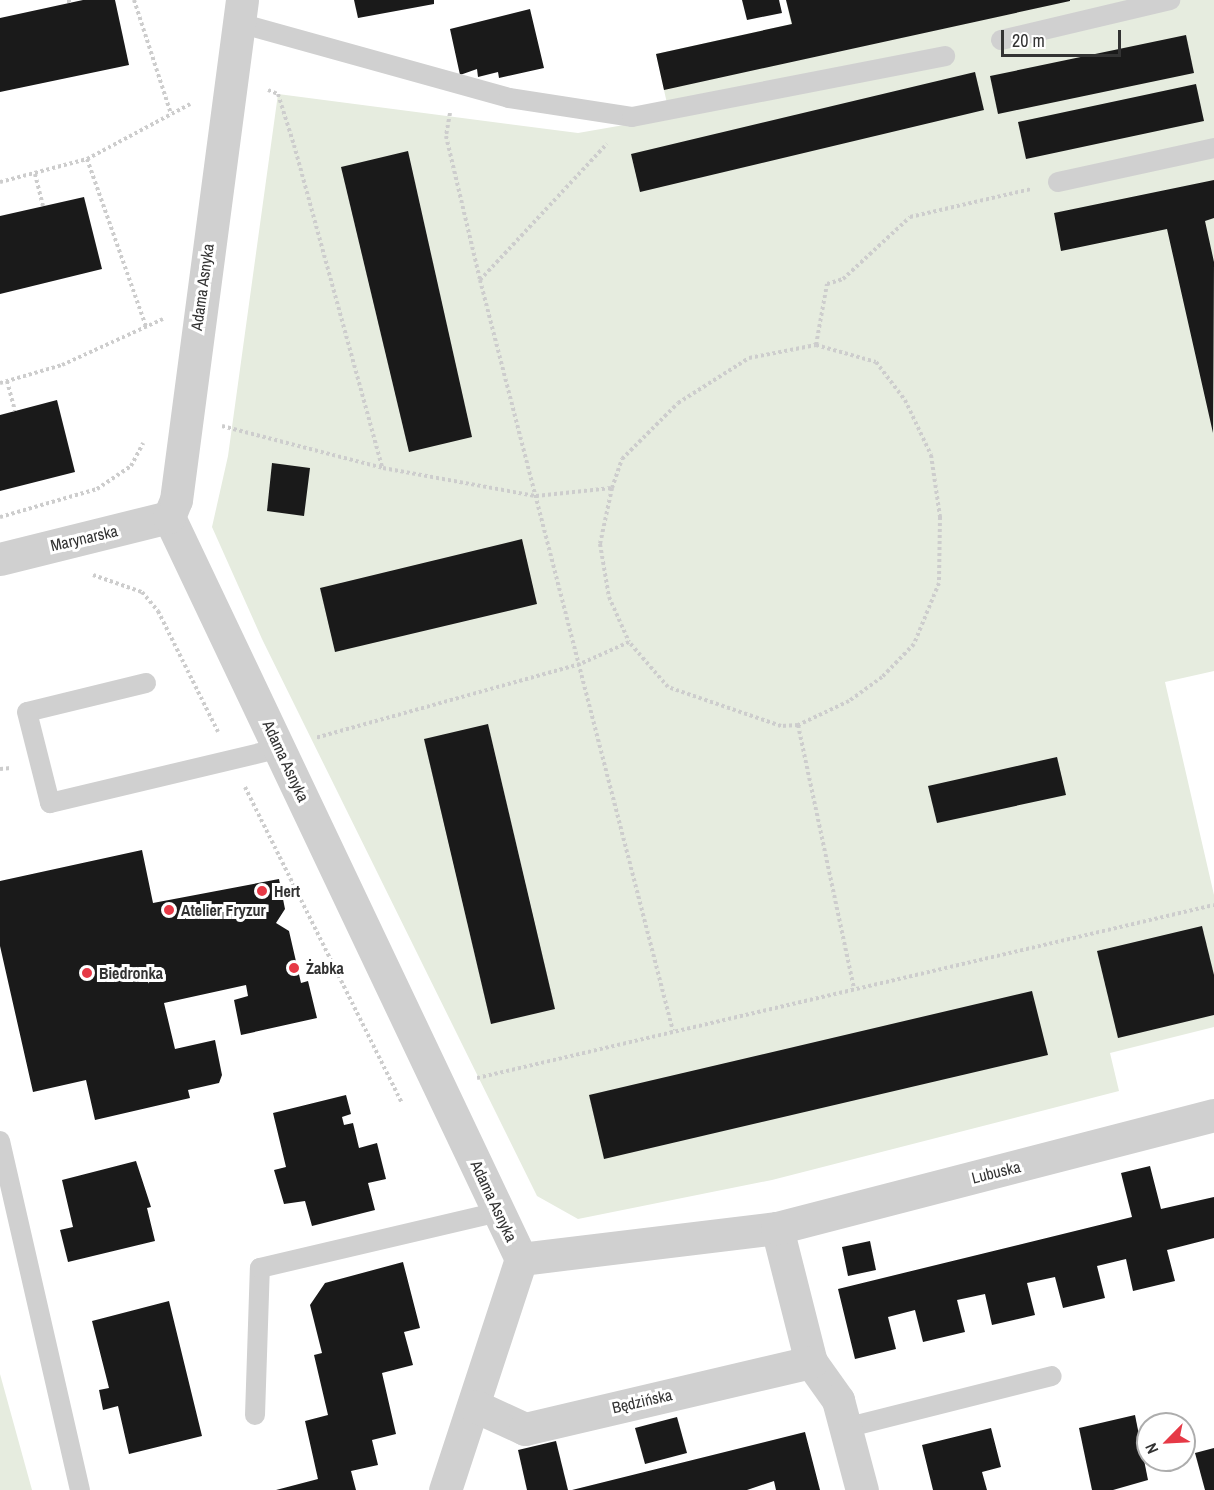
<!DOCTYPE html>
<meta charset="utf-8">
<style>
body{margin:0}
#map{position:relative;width:1214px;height:1490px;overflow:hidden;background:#fff;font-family:"Archivo Narrow",sans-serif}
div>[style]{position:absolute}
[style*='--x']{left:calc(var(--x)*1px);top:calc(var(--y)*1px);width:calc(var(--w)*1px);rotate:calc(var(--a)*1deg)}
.green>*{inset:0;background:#e6ecdf}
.building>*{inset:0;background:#1a1a1a}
.path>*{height:4px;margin-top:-2px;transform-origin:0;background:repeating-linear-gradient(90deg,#cdcdcd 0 3px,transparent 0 6px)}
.service>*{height:20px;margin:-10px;padding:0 10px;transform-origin:10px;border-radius:10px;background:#d0d0d0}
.minor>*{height:33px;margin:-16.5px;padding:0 16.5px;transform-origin:16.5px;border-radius:16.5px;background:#d0d0d0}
.tertiary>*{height:33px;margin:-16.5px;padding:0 16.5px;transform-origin:16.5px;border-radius:16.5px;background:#d0d0d0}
.dots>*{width:16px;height:16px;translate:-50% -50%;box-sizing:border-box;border:3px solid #fff;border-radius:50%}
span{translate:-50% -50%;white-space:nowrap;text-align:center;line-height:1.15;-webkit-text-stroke:6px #fff;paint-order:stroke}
.street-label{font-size:16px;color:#333}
.poi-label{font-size:16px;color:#333;font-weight:700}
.left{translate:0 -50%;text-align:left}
.north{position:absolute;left:1136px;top:1412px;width:60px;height:60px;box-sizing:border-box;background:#fff;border:2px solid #adadad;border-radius:50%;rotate:246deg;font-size:16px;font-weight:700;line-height:24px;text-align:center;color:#333}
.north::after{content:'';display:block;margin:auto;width:21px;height:27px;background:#e63946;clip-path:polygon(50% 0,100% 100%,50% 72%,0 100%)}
.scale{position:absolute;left:1001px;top:30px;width:120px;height:27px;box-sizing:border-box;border:3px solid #333;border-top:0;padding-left:8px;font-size:18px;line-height:21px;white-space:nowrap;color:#333;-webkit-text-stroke:4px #fff;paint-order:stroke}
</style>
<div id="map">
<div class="green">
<i style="clip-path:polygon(786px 0,1214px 0,1214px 671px,1165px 682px,1214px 895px,1214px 1027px,1110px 1053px,1119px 1091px,772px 1180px,578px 1219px,537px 1196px,262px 639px,212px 527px,228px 456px,278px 94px,578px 133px,670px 117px,656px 54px,791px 24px)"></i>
<i style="clip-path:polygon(0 1374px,32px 1490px,0 1490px)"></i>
</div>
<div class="building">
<i style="clip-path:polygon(83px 0,115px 0,129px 65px,0 92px,0 18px)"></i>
<i style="clip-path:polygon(354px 0,434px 0,434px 4px,358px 18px)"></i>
<i style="clip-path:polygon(742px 0,779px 0,782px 13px,747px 20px)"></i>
<i style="clip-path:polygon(786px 0,1070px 0,1070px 1px,664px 90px,656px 54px,792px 24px)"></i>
<i style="clip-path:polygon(530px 9px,544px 68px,499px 78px,498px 72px,478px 77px,477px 69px,460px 75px,450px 29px)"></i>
<i style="clip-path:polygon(1186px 35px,1194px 73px,998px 114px,990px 76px)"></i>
<i style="clip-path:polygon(975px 72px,984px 110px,640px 192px,631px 154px)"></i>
<i style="clip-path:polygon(1196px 84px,1204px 121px,1026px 159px,1018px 122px)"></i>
<i style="clip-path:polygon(408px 151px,472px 437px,409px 452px,341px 167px)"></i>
<i style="clip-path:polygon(1214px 180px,1214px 218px,1205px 221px,1214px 262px,1213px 433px,1167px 229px,1061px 251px,1054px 213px)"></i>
<i style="clip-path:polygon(84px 197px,102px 269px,0 294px,0 216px)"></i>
<i style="clip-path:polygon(57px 400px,75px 472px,0 491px,0 415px)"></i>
<i style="clip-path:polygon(272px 463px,310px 468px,304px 516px,267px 511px)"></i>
<i style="clip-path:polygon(522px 539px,537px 604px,335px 652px,320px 588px)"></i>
<i style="clip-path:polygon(488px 724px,555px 1009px,491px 1024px,424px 739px)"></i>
<i style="clip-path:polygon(1057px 757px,1066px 795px,937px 823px,928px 786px)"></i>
<i style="clip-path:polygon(142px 850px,153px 903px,279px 879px,285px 909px,276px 923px,289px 931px,301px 983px,308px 981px,317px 1018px,241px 1035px,234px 1000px,248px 996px,246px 985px,164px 1003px,175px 1049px,215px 1040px,222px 1075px,219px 1083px,188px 1090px,190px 1098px,95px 1120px,86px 1080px,33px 1092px,0 946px,0 881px)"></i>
<i style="clip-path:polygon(1202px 926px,1214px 975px,1214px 1015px,1118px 1038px,1097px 951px)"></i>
<i style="clip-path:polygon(1032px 991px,1048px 1055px,604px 1159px,589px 1095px)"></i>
<i style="clip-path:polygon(346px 1095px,351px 1114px,342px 1117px,344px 1125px,353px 1123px,359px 1148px,377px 1143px,386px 1179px,368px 1183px,375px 1210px,312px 1226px,305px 1201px,284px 1204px,274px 1170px,286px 1167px,273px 1113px)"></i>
<i style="clip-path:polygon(136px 1161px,151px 1207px,147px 1208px,155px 1241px,68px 1262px,60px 1230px,73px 1227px,62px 1180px)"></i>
<i style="clip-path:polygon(1150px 1166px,1161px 1209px,1214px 1197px,1214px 1238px,1167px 1250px,1175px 1281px,1133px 1291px,1126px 1259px,1097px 1266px,1105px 1298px,1063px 1308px,1055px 1277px,1027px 1283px,1035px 1315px,992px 1325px,985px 1294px,957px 1300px,965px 1332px,923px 1342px,915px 1310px,888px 1317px,896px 1349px,855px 1359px,838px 1289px,1132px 1217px,1121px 1173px)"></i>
<i style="clip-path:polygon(870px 1241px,876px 1270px,848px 1276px,842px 1247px)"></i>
<i style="clip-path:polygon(403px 1262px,420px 1328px,404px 1332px,413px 1365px,382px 1373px,396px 1434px,372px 1440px,378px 1465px,351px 1471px,356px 1490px,276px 1490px,318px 1479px,305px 1421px,328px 1415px,314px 1355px,322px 1353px,310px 1305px,325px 1283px)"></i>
<i style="clip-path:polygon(169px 1301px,202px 1436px,129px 1454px,118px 1406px,103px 1410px,99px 1390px,109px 1388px,92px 1321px)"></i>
<i style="clip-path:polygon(1135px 1415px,1148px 1480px,1113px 1490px,1092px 1490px,1079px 1428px)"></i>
<i style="clip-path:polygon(677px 1417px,687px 1453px,645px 1464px,635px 1428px)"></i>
<i style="clip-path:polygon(991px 1428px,1001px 1467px,982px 1472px,987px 1490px,933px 1490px,922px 1445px)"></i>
<i style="clip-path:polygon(805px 1432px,820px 1490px,776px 1490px,774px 1481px,747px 1490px,572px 1490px)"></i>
<i style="clip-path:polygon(556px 1441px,568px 1490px,527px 1490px,518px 1450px)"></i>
<i style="clip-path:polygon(1214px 1448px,1214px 1490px,1205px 1490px,1195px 1453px)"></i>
</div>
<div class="path">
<i style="--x:69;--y:0;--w:3;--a:90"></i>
<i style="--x:134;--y:0;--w:120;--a:72"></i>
<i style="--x:268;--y:90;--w:11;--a:22"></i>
<i style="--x:278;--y:94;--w:53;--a:72.6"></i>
<i style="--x:294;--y:145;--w:334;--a:74.7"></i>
<i style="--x:450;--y:113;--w:23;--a:100"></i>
<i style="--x:446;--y:136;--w:148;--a:76.7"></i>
<i style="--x:480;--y:280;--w:775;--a:75.59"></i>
<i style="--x:87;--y:159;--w:178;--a:70.6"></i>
<i style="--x:35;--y:174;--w:33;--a:76"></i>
<i style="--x:0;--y:182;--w:90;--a:-14.8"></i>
<i style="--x:87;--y:159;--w:117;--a:-28.1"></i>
<i style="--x:480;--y:280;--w:186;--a:-47"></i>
<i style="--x:816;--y:345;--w:62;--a:-79.8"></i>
<i style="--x:827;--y:284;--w:17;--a:-17"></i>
<i style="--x:843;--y:279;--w:91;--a:-42.8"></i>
<i style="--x:910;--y:217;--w:124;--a:-13"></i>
<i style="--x:7;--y:381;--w:31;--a:75"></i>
<i style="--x:0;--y:383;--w:65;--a:-16.2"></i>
<i style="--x:62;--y:365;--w:111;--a:-24.5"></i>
<i style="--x:222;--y:426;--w:166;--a:14.6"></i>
<i style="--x:383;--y:468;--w:156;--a:10.4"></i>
<i style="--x:536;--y:496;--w:76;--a:-6"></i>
<i style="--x:612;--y:488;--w:31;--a:-71"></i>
<i style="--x:622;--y:459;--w:79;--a:-45"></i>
<i style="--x:678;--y:403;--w:84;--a:-32.4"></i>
<i style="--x:749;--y:358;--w:68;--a:-11"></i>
<i style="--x:816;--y:345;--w:62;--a:15.8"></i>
<i style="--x:876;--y:362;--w:48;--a:52.7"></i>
<i style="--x:905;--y:400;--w:61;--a:64.7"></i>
<i style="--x:931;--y:455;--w:63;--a:81.7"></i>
<i style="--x:940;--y:517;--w:66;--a:90.9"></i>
<i style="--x:939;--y:583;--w:66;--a:112.3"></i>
<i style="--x:914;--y:644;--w:46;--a:134.1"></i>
<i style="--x:882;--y:677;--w:41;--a:144"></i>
<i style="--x:849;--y:701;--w:56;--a:154.8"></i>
<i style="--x:798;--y:725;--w:17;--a:177"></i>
<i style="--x:781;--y:726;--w:120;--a:-161"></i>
<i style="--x:668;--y:687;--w:60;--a:-130.9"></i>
<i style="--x:629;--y:642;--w:54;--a:155.8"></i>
<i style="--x:580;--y:664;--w:275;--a:164.4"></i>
<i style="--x:612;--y:488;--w:57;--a:102.1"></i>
<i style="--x:600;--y:544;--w:54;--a:80.4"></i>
<i style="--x:609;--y:597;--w:49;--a:66"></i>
<i style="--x:0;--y:517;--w:101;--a:-16.1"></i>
<i style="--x:97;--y:489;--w:41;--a:-34.1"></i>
<i style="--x:131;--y:466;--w:26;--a:-62"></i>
<i style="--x:93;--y:575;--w:52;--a:19.1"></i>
<i style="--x:142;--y:592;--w:25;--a:50"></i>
<i style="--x:158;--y:611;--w:135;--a:63.6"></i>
<i style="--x:798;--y:725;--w:270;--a:78"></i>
<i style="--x:0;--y:769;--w:11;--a:-5"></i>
<i style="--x:245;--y:787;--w:353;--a:63.6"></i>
<i style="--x:477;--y:1078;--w:757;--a:-13.21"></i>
</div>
<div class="service">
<i style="--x:239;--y:23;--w:280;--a:15.5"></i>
<i style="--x:509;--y:98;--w:124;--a:8.8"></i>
<i style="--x:632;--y:117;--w:319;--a:-11"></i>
<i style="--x:1001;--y:40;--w:174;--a:-13.3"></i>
<i style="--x:1058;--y:182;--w:160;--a:-12.3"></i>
<i style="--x:146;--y:683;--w:122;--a:166.3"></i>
<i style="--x:27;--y:712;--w:94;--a:75.8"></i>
<i style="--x:50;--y:803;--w:236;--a:-13.4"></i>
<i style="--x:0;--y:1141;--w:358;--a:77.1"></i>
<i style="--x:255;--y:1415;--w:147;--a:-88.1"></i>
<i style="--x:260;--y:1268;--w:245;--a:-13.2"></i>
<i style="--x:845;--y:1428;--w:213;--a:-14.1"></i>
</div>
<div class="minor">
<i style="--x:169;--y:517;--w:821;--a:64.62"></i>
<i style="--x:521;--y:1259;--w:243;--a:108.2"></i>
<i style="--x:777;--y:1228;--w:138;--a:75.8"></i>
<i style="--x:811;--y:1362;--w:47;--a:54.6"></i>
<i style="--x:838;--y:1400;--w:93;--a:75.1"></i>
<i style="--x:521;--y:1259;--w:258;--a:-6.9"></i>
<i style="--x:777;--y:1228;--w:451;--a:-14.5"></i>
<i style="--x:475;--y:1406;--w:55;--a:24.7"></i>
<i style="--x:525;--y:1429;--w:294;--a:-13.2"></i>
</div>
<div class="tertiary">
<i style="--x:0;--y:559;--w:174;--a:-14"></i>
<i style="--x:169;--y:517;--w:18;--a:-68"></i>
<i style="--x:176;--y:500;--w:504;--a:-82.48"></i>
</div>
<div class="dots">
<i style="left:262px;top:891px;background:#e63946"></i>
<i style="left:169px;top:910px;background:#e63946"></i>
<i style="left:294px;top:968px;background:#e63946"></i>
<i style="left:87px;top:973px;background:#e63946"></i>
</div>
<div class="street-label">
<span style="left:202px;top:287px;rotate:-82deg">Adama Asnyka</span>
<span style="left:84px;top:538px;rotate:-13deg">Marynarska</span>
<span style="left:286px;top:761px;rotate:65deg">Adama Asnyka</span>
<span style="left:996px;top:1172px;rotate:-14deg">Lubuska</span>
<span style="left:494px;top:1201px;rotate:65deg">Adama Asnyka</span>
<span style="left:642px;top:1401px;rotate:-13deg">Będzińska</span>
</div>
<div class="poi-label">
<span class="left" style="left:274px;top:891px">Hert</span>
<span class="left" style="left:181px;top:910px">Atelier Fryzur</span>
<span class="left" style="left:306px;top:968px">Żabka</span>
<span class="left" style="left:99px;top:973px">Biedronka</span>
</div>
<div class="north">N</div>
<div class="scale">20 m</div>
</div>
